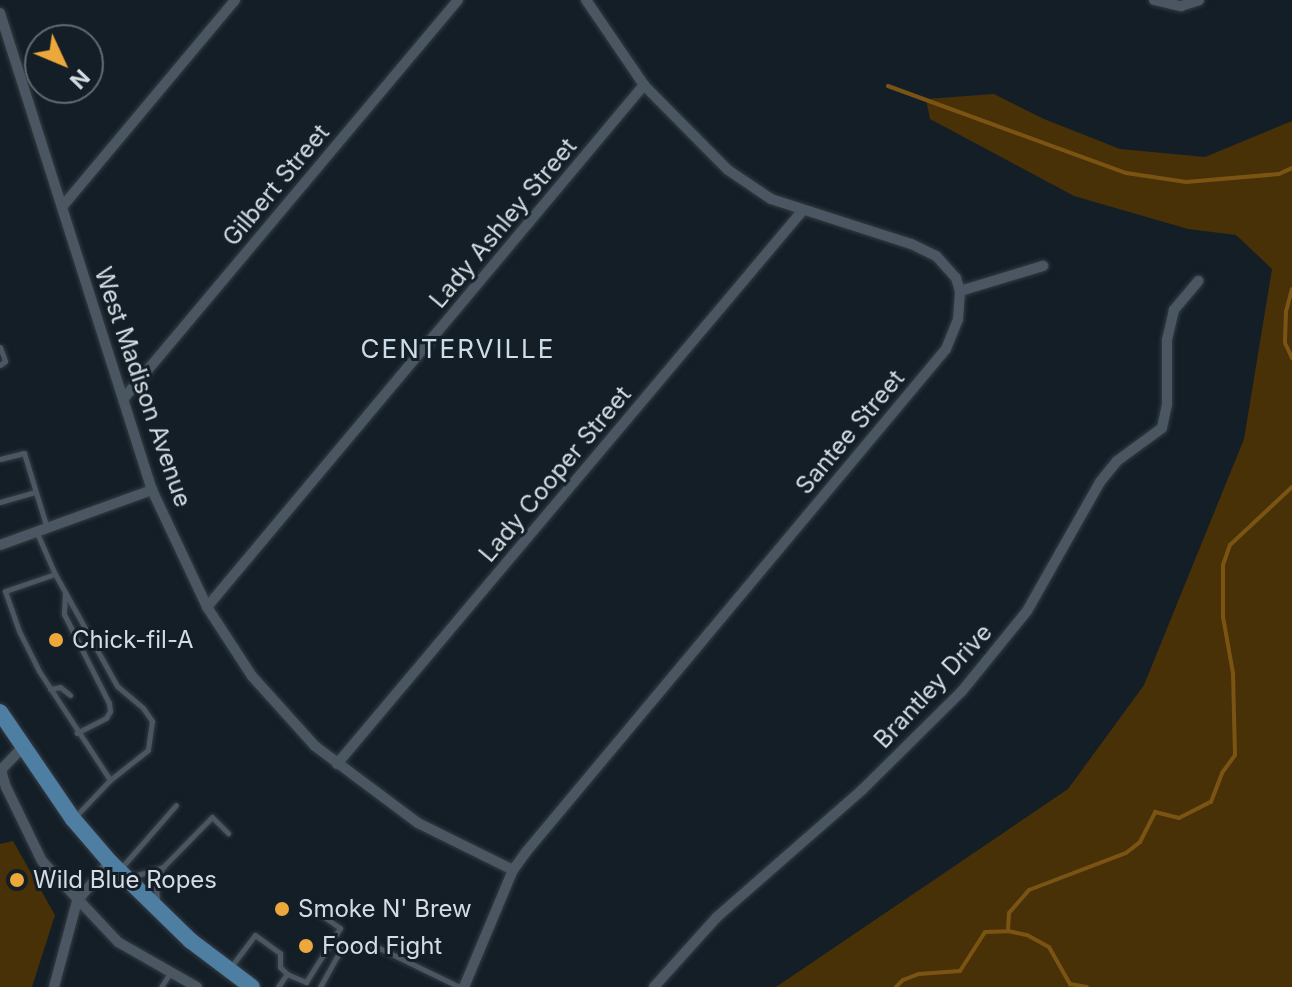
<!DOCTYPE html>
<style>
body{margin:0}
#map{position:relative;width:1292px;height:987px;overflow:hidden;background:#131e27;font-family:Inter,sans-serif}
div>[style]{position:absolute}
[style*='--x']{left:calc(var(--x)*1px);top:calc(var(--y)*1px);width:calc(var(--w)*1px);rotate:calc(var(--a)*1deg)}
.green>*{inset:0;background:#483007}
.stream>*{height:4px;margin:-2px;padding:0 2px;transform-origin:2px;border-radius:2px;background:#7b5413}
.roads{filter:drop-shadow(0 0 2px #343b42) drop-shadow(0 0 2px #343b42)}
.lane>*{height:5px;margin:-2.5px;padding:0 2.5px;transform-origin:2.5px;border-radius:2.5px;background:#4a5762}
.street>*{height:10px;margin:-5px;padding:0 5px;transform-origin:5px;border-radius:5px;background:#4a5762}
.primary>*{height:16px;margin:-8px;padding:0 8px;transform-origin:8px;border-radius:8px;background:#4f7ea3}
.dots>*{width:22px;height:22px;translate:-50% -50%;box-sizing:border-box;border:4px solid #131e27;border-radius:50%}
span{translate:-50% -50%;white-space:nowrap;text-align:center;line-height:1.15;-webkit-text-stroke:6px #131e27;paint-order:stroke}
.street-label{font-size:24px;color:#d4dbe2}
.poi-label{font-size:24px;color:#d4dbe2}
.left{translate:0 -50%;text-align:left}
.neighbourhood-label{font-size:26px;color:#cddce9;letter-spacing:2px}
.north{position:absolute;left:24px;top:24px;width:80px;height:80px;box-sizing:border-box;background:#131e27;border:2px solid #606a72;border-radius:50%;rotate:134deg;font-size:22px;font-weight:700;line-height:32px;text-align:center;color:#d4dbe2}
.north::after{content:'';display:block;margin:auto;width:28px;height:36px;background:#eda83b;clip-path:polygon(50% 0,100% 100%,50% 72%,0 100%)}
</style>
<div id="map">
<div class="green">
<i style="clip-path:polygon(994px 94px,1044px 119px,1120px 149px,1205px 157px,1292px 121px,1292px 987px,776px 987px,1068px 789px,1144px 685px,1244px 439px,1272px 269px,1236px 235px,1188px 229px,1074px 196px,930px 119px,926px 99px)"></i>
<i style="clip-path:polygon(13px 841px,55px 915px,32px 987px,0 987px,0 844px)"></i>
</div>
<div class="stream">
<i style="--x:888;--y:86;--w:253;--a:20.1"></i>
<i style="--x:1126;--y:173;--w:61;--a:8.5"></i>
<i style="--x:1186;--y:182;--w:93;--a:-4.9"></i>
<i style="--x:1279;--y:174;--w:14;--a:-25"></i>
<i style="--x:1292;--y:289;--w:24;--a:105"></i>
<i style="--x:1286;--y:312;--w:31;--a:92"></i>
<i style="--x:1285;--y:343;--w:17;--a:65"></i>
<i style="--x:1008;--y:931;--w:18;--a:-87"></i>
<i style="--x:1009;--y:913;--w:30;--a:-49"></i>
<i style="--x:1029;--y:890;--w:104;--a:-20.9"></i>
<i style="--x:1126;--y:853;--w:18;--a:-38"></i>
<i style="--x:1140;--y:842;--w:34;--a:-63"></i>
<i style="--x:1155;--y:812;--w:25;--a:14"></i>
<i style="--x:1179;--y:818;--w:36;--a:-27"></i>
<i style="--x:1211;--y:802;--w:31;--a:-69"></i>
<i style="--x:1222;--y:773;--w:22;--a:-54"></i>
<i style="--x:1235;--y:755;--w:82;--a:-91.4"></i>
<i style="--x:1233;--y:673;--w:57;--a:-100.1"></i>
<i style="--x:1223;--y:617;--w:52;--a:-90"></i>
<i style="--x:1223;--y:565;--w:21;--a:-71"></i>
<i style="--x:1230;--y:545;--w:85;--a:-43.1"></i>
<i style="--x:896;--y:987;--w:10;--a:-45"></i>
<i style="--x:903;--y:980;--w:17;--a:-21"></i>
<i style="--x:919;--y:974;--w:41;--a:-4.2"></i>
<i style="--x:960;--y:971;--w:46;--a:-57.3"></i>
<i style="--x:985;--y:932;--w:23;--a:-2"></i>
<i style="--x:1008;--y:931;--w:19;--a:12"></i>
<i style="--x:1027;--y:935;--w:25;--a:29"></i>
<i style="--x:1049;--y:947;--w:43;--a:60.4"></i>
<i style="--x:1070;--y:984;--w:17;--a:10"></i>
</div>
<div class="roads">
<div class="lane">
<i style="--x:0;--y:347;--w:15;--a:70"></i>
<i style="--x:5;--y:361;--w:6;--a:141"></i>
<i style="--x:0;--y:459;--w:25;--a:-14"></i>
<i style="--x:24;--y:453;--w:78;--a:73"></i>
<i style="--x:0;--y:502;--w:37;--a:-16"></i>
<i style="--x:37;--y:533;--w:45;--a:66.3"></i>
<i style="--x:55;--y:574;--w:128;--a:61"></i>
<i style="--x:117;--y:686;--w:34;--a:40"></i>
<i style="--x:143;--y:708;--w:16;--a:55"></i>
<i style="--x:152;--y:721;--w:29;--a:98"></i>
<i style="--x:148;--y:750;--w:48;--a:141.7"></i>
<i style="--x:110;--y:780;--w:52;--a:133.5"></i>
<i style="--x:55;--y:574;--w:53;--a:161.2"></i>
<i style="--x:5;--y:591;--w:42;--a:70.7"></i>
<i style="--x:19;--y:631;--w:45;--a:63.4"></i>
<i style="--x:39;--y:671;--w:130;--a:56.9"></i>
<i style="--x:65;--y:593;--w:21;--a:93"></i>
<i style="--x:64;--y:614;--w:100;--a:63.2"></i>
<i style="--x:109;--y:703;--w:8;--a:83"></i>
<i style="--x:110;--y:711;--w:8;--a:120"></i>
<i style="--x:106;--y:718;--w:33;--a:153"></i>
<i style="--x:50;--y:689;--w:10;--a:-11"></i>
<i style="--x:60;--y:687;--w:13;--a:39"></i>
<i style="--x:122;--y:867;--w:82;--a:-48.9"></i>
<i style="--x:131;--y:877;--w:34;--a:-17"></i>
<i style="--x:163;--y:867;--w:70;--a:-45.6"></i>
<i style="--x:212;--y:817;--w:23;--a:45"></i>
<i style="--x:157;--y:900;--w:14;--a:-94"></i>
<i style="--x:156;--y:886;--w:20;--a:-72"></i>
<i style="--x:230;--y:968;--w:41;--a:-52.9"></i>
<i style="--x:255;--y:935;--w:31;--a:36"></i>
<i style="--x:280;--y:953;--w:14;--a:90"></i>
<i style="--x:280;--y:967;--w:10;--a:45"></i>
<i style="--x:287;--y:974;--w:21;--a:23"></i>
<i style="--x:306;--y:982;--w:64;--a:-57.8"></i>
<i style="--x:340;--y:928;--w:35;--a:-145"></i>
<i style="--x:161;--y:987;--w:17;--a:-57"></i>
<i style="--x:278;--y:987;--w:14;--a:-56"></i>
<i style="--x:320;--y:987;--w:43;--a:-61.1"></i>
<i style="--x:341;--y:949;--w:34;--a:-5"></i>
<i style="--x:375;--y:946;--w:94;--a:25.8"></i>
</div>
<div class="street">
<i style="--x:1154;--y:0;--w:28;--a:13"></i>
<i style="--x:1181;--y:6;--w:19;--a:-18"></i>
<i style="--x:0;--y:13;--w:501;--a:72.33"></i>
<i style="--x:152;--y:490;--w:129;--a:64.8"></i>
<i style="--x:207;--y:607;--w:82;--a:56.9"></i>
<i style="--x:252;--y:676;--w:94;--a:48"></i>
<i style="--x:315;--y:746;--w:129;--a:36.8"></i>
<i style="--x:418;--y:823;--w:106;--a:26.3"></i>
<i style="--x:62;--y:207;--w:270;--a:-50.1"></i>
<i style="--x:960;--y:291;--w:87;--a:-16.8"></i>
<i style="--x:125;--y:397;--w:518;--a:-50.01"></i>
<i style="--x:0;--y:545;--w:162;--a:-19.9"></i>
<i style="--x:207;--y:607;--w:681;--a:-50.07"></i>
<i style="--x:23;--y:747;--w:32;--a:134"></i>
<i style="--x:1;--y:770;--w:18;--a:74"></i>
<i style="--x:6;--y:787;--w:82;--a:64.1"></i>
<i style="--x:42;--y:861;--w:111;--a:46.8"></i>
<i style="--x:118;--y:942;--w:91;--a:29.7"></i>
<i style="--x:337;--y:764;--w:724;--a:-49.93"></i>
<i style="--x:54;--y:987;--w:89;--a:-75"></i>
<i style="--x:77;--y:901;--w:51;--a:-49.8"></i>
<i style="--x:464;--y:987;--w:127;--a:-67.3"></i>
<i style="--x:513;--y:870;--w:22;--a:-54"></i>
<i style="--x:526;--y:852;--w:655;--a:-50.14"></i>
<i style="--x:946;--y:349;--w:31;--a:-68"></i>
<i style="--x:958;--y:320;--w:29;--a:-86"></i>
<i style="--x:960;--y:291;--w:14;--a:-107"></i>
<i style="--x:956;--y:278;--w:30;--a:-132"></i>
<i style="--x:936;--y:256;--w:28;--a:-154"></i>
<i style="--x:911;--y:244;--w:147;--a:-162.2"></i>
<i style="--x:771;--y:199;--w:52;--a:-146"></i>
<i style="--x:728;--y:170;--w:120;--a:-134.7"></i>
<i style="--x:644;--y:85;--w:103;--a:-124.3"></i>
<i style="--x:654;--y:987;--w:94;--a:-48"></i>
<i style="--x:717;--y:917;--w:193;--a:-41.2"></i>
<i style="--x:862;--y:790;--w:141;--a:-44.7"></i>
<i style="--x:962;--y:691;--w:103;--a:-50.9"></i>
<i style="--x:1027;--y:611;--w:148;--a:-60.5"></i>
<i style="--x:1100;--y:482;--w:27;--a:-51"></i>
<i style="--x:1117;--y:461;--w:56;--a:-36.3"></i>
<i style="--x:1162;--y:428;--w:24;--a:-78"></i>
<i style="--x:1167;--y:405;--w:65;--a:-90"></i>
<i style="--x:1167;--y:340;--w:31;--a:-77"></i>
<i style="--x:1174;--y:310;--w:38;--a:-50"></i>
</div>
<div class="primary">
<i style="--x:0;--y:712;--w:130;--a:55.7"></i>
<i style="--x:73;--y:819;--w:57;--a:49.3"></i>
<i style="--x:110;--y:862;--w:113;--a:44.3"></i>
<i style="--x:191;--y:941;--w:76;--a:37"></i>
</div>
</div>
<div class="dots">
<i style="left:56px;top:640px;background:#eda83b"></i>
<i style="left:17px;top:880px;background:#eda83b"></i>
<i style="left:282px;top:909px;background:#eda83b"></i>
<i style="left:306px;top:946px;background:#eda83b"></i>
</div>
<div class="street-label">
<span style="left:276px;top:185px;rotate:-50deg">Gilbert Street</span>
<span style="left:503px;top:223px;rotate:-50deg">Lady Ashley Street</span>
<span style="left:143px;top:387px;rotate:71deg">West Madison Avenue</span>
<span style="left:850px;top:432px;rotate:-50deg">Santee Street</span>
<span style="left:555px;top:474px;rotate:-50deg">Lady Cooper Street</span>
<span style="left:933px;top:686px;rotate:-47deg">Brantley Drive</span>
</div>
<div class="poi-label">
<span class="left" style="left:72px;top:640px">Chick-fil-A</span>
<span class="left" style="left:33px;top:880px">Wild Blue Ropes</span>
<span class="left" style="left:298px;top:909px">Smoke N' Brew</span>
<span class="left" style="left:322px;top:946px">Food Fight</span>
</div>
<div class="neighbourhood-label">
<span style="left:458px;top:349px">CENTERVILLE</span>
</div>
<div class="north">N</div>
</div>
